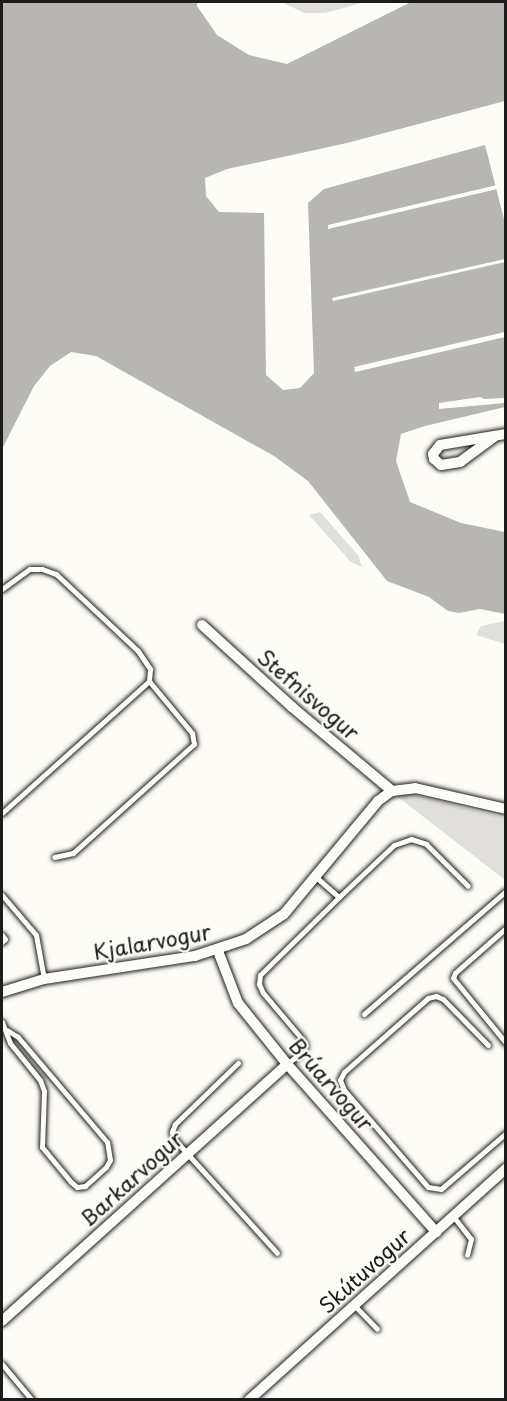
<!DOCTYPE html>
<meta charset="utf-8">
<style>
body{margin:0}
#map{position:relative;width:507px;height:1401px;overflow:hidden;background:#fdfcf7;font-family:"Playpen Sans",sans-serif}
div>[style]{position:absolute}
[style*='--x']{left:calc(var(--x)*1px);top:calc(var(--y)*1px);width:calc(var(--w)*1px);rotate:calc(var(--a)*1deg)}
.green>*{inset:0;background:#e0dfdb}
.water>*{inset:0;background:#b7b6b2}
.pier>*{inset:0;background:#fdfcf7}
.roads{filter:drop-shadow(0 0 2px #1c1c1c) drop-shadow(0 0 2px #1c1c1c)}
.service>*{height:5px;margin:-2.5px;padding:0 2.5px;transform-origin:2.5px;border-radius:2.5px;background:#fdfcf7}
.minor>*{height:10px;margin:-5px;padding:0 5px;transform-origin:5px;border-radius:5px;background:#fdfcf7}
span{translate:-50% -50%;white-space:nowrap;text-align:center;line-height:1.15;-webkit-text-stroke:4.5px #fdfcf7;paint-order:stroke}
.street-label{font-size:21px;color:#1c1c1c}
.frame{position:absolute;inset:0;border:3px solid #1c1c1c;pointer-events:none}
</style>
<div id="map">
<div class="green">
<i style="clip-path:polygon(282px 2px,365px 2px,325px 13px,304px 13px)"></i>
<i style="clip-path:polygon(320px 512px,358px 555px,362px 567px,351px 562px,309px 515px)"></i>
<i style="clip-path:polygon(505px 621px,505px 644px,476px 635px,481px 626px)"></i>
<i style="clip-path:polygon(400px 794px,411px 794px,505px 818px,505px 880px,398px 797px)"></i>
</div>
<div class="water">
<i style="clip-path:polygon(2px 2px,197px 2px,197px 6px,217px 35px,249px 55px,287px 64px,411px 2px,505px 2px,505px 101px,347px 143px,227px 169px,205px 178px,206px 196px,219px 212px,264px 213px,266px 375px,283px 390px,300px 388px,314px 373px,308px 203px,324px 189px,485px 145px,505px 223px,505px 407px,425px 426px,401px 434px,396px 461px,410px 502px,461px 523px,505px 532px,505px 614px,480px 609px,459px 613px,448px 611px,429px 597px,387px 581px,308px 481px,274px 456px,96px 356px,71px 352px,50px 366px,34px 386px,2px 449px)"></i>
</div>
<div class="pier">
<i style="clip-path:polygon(497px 185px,497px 189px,328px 229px,328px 225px)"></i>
<i style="clip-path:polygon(505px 259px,505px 262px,333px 301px,332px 298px)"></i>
<i style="clip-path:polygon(505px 332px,505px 337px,355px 372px,354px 367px)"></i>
<i style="clip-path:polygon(480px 397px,484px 399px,505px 398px,505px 403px,439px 409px,439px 403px)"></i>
</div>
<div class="roads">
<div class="service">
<i style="--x:2;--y:589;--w:34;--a:-36"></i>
<i style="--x:30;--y:569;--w:12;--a:0"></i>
<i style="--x:42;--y:569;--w:15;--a:20"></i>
<i style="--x:56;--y:574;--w:112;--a:43.2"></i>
<i style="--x:138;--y:651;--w:22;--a:56"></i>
<i style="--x:150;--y:669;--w:12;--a:95"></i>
<i style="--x:2;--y:813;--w:198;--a:-41.9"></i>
<i style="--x:149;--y:681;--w:67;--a:50.4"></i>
<i style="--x:192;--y:733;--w:11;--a:80"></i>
<i style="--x:194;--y:744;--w:163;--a:138"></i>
<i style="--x:73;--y:853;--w:19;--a:168"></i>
<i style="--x:317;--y:878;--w:29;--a:41"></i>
<i style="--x:339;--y:897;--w:76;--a:-43.4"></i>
<i style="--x:394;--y:845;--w:18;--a:-19"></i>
<i style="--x:411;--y:839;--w:16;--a:18"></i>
<i style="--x:426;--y:844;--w:59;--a:45"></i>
<i style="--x:2;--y:895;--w:52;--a:49.6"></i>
<i style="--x:36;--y:935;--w:45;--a:79.7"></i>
<i style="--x:506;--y:928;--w:68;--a:138.6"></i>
<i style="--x:455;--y:973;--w:5;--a:112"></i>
<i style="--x:453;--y:978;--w:84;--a:50.8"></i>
<i style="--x:2;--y:935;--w:5;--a:53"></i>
<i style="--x:5;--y:939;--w:4;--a:135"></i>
<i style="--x:364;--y:1014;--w:188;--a:-40.9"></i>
<i style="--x:2;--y:1022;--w:22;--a:69"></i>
<i style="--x:10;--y:1043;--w:48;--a:51"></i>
<i style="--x:40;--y:1080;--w:12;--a:70"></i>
<i style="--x:44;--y:1091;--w:56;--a:92"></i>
<i style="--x:42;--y:1147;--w:45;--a:50.4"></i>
<i style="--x:71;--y:1182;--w:8;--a:40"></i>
<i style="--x:77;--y:1187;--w:8;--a:-7"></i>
<i style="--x:85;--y:1186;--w:28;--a:-42"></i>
<i style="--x:106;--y:1167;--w:8;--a:-60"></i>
<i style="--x:110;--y:1160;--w:18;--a:-99"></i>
<i style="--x:107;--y:1142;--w:138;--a:-130.3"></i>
<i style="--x:18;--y:1037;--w:13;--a:-148"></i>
<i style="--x:488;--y:1045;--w:64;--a:-134.4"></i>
<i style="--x:443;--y:999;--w:8;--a:-157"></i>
<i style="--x:436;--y:996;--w:8;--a:166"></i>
<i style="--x:428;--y:998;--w:112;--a:138.6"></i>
<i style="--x:344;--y:1072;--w:9;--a:117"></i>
<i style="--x:340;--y:1080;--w:11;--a:68"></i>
<i style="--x:344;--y:1090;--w:128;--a:49.1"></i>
<i style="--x:428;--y:1187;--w:13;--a:9"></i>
<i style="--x:441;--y:1189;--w:86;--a:-40.7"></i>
<i style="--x:238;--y:1063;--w:88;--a:135.9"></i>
<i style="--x:175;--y:1124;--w:9;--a:111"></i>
<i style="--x:172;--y:1132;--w:9;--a:69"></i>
<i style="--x:175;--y:1140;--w:152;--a:47.9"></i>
<i style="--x:287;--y:1064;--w:21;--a:-39"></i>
<i style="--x:303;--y:1051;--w:6;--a:-72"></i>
<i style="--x:305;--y:1045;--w:7;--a:-117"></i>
<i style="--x:302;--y:1039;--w:60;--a:-130.3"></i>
<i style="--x:263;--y:993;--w:10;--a:-114"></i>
<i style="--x:259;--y:984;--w:9;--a:-84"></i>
<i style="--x:260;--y:975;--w:111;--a:-44.6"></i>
<i style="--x:453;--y:1216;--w:29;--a:52"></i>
<i style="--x:471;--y:1239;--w:16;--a:104"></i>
<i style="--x:354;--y:1305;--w:33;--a:46"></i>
<i style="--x:2;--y:1364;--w:47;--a:50.2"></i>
</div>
<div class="minor">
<i style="--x:494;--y:437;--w:42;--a:143.7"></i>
<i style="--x:460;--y:462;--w:19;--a:171"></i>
<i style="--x:441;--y:465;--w:9;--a:-139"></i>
<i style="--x:434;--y:459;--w:5;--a:-101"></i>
<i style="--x:433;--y:454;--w:11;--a:-52"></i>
<i style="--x:440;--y:445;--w:67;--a:-9.5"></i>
<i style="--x:202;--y:625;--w:122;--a:42.3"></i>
<i style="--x:292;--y:707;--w:131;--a:40"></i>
<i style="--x:218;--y:951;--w:56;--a:69"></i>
<i style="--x:238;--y:1003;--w:78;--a:51.2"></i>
<i style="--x:287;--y:1064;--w:225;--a:48.4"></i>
<i style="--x:2;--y:992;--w:44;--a:-17.2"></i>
<i style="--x:44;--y:979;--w:153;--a:-8.7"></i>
<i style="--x:195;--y:956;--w:54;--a:-18.4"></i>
<i style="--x:246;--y:939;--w:45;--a:-33.3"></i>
<i style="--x:284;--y:914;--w:147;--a:-50.2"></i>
<i style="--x:378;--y:801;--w:17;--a:-36"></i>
<i style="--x:392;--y:791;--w:23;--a:-7"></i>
<i style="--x:415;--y:788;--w:93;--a:13"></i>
<i style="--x:2;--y:1321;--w:384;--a:-42"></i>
<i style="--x:249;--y:1400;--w:346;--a:-42"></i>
</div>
</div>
<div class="street-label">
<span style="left:309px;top:694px;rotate:41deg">Stefnisvogur</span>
<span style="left:152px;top:941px;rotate:-10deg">Kjalarvogur</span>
<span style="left:332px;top:1084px;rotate:49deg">Brúarvogur</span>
<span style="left:131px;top:1178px;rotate:-42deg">Barkarvogur</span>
<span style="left:364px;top:1270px;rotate:-42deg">Skútuvogur</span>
</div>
<div class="frame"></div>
</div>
